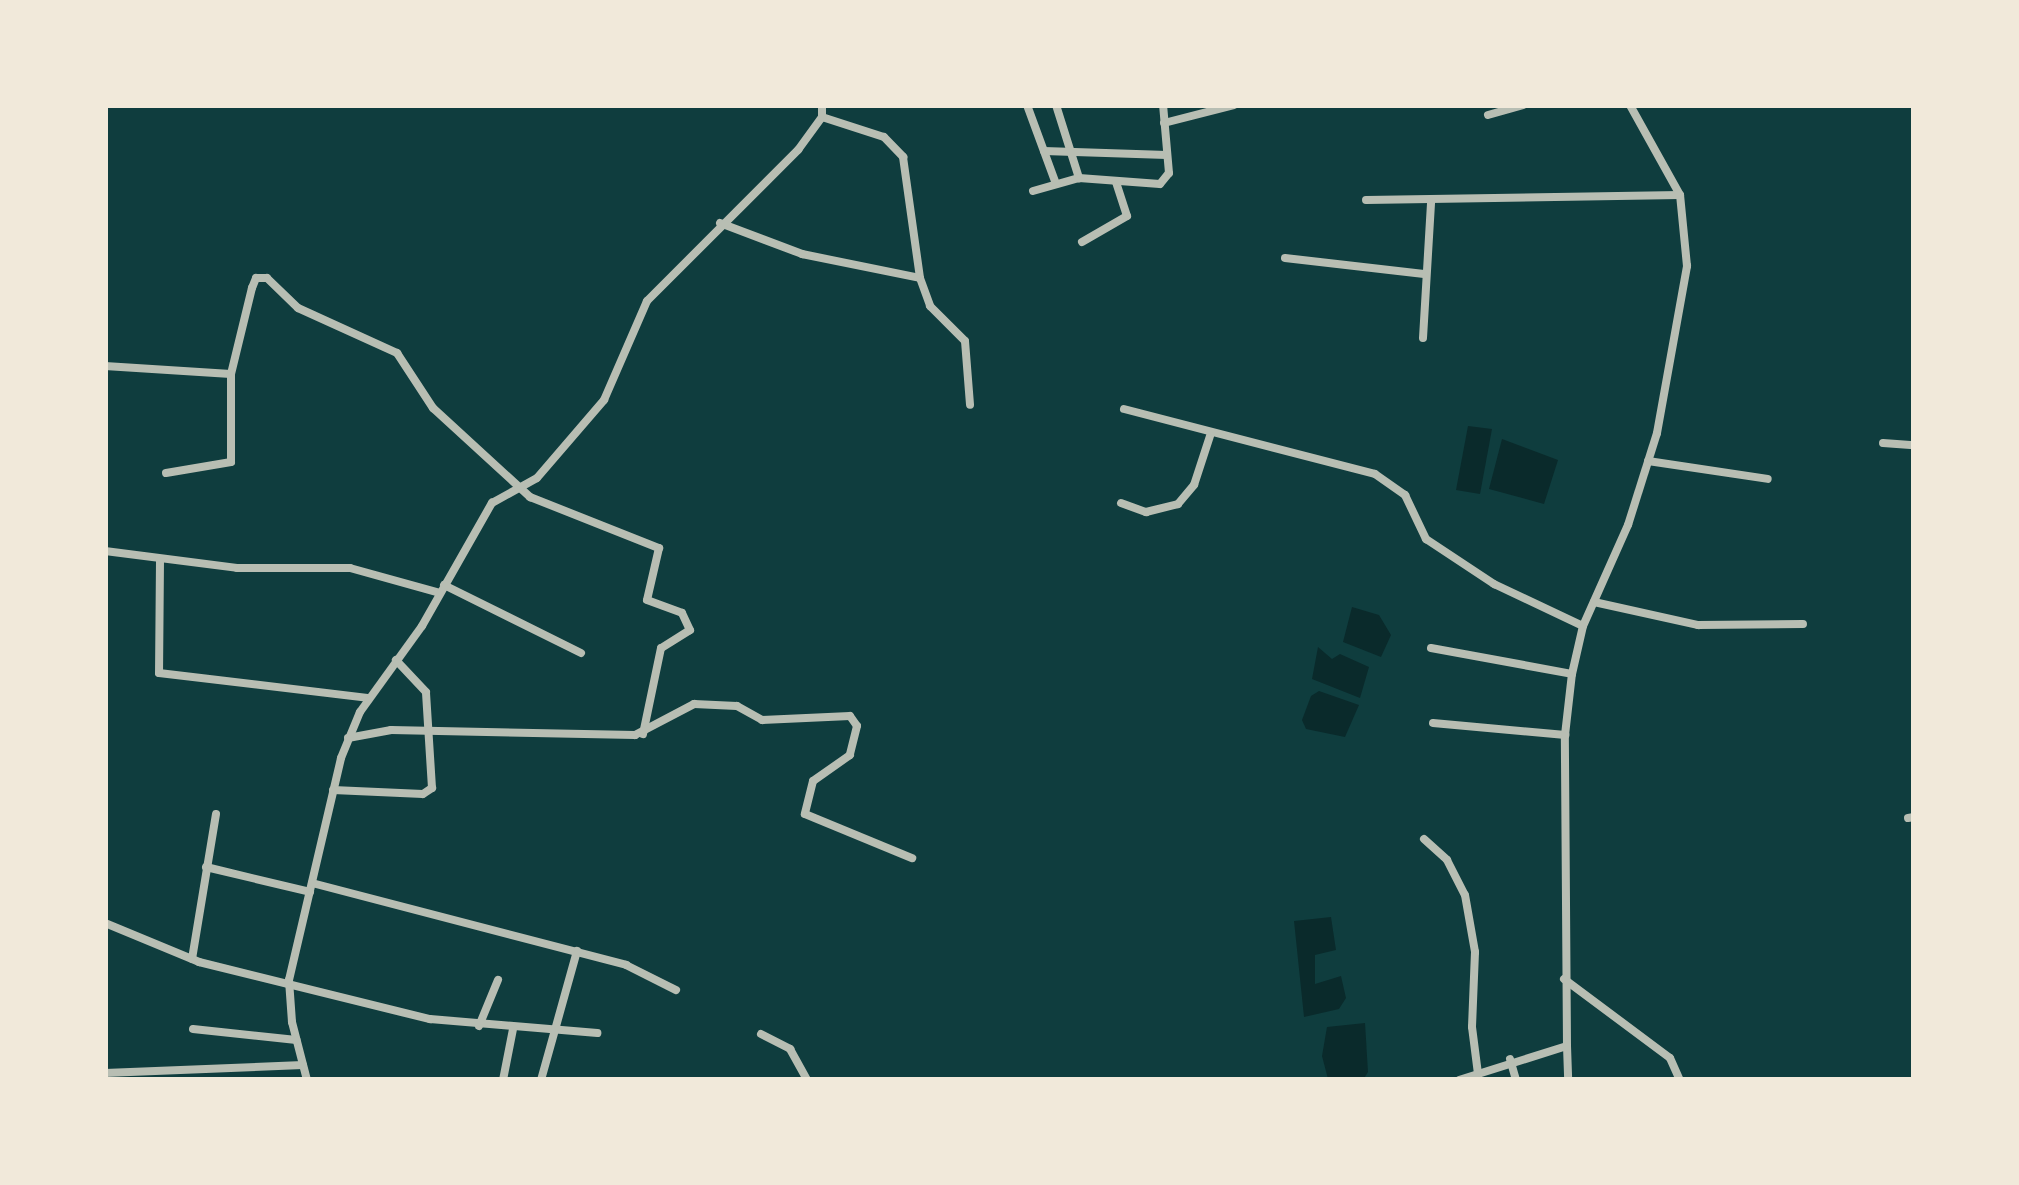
<!DOCTYPE html>
<style>
body{margin:0}
#map{position:relative;width:2019px;height:1185px;overflow:hidden;background:#0f3d3e;font-family:"Roboto Condensed",sans-serif}
div>[style]{position:absolute}
[style*='--x']{left:calc(var(--x)*1px);top:calc(var(--y)*1px);width:calc(var(--w)*1px);rotate:calc(var(--a)*1deg)}
.water>*{inset:0;background:#0a2a2b}
.minor>*{height:8px;margin:-4px;padding:0 4px;transform-origin:4px;border-radius:4px;background:#b8beb3}
span{translate:-50% -50%;white-space:nowrap;text-align:center;line-height:1.15;-webkit-text-stroke:10px #f1e9da;paint-order:stroke}
.frame{position:absolute;inset:0;border:108px solid #f1e9da;pointer-events:none}
</style>
<div id="map">
<div class="water">
<i style="clip-path:polygon(1468px 426px,1492px 429px,1480px 494px,1456px 490px)"></i>
<i style="clip-path:polygon(1502px 439px,1558px 460px,1544px 504px,1489px 489px)"></i>
<i style="clip-path:polygon(1352px 607px,1379px 615px,1391px 635px,1381px 657px,1343px 642px)"></i>
<i style="clip-path:polygon(1318px 647px,1332px 659px,1340px 654px,1369px 667px,1360px 698px,1312px 679px)"></i>
<i style="clip-path:polygon(1319px 691px,1359px 705px,1345px 737px,1306px 729px,1302px 720px,1311px 696px)"></i>
<i style="clip-path:polygon(1331px 917px,1336px 950px,1315px 955px,1315px 984px,1341px 976px,1346px 998px,1339px 1009px,1304px 1017px,1294px 921px)"></i>
<i style="clip-path:polygon(1365px 1023px,1368px 1072px,1363px 1080px,1328px 1079px,1322px 1056px,1327px 1027px)"></i>
</div>
<div class="minor">
<i style="--x:1027;--y:105;--w:81;--a:69.8"></i>
<i style="--x:1056;--y:105;--w:77;--a:72.5"></i>
<i style="--x:1488;--y:115;--w:37;--a:-16"></i>
<i style="--x:822;--y:117;--w:65;--a:17.9"></i>
<i style="--x:884;--y:137;--w:28;--a:46"></i>
<i style="--x:903;--y:157;--w:122;--a:82"></i>
<i style="--x:920;--y:278;--w:30;--a:70"></i>
<i style="--x:930;--y:306;--w:49;--a:45"></i>
<i style="--x:965;--y:341;--w:64;--a:85.5"></i>
<i style="--x:1164;--y:123;--w:72;--a:-14.4"></i>
<i style="--x:1044;--y:151;--w:123;--a:1.9"></i>
<i style="--x:1033;--y:191;--w:48;--a:-15.8"></i>
<i style="--x:1079;--y:178;--w:81;--a:4.2"></i>
<i style="--x:1160;--y:184;--w:14;--a:-51"></i>
<i style="--x:1169;--y:173;--w:68;--a:-95"></i>
<i style="--x:1366;--y:200;--w:314;--a:-0.9"></i>
<i style="--x:720;--y:223;--w:88;--a:20.7"></i>
<i style="--x:802;--y:254;--w:120;--a:11.5"></i>
<i style="--x:1082;--y:242;--w:52;--a:-30"></i>
<i style="--x:1127;--y:216;--w:36;--a:-108"></i>
<i style="--x:1285;--y:258;--w:140;--a:6.6"></i>
<i style="--x:1423;--y:338;--w:136;--a:-86.6"></i>
<i style="--x:105;--y:366;--w:126;--a:3.6"></i>
<i style="--x:231;--y:374;--w:89;--a:-76.3"></i>
<i style="--x:252;--y:288;--w:11;--a:-68"></i>
<i style="--x:256;--y:278;--w:11;--a:0"></i>
<i style="--x:267;--y:278;--w:43;--a:44.1"></i>
<i style="--x:298;--y:308;--w:109;--a:24.4"></i>
<i style="--x:397;--y:353;--w:66;--a:56.8"></i>
<i style="--x:433;--y:408;--w:132;--a:42.5"></i>
<i style="--x:530;--y:497;--w:139;--a:21.6"></i>
<i style="--x:659;--y:548;--w:53;--a:103"></i>
<i style="--x:647;--y:600;--w:37;--a:20"></i>
<i style="--x:682;--y:613;--w:19;--a:65"></i>
<i style="--x:690;--y:630;--w:34;--a:148"></i>
<i style="--x:661;--y:648;--w:88;--a:101.8"></i>
<i style="--x:1124;--y:409;--w:259;--a:14.5"></i>
<i style="--x:1375;--y:474;--w:37;--a:35"></i>
<i style="--x:1405;--y:495;--w:49;--a:64.5"></i>
<i style="--x:1426;--y:539;--w:82;--a:33.5"></i>
<i style="--x:1494;--y:584;--w:98;--a:25.3"></i>
<i style="--x:1883;--y:443;--w:31;--a:4"></i>
<i style="--x:1648;--y:461;--w:121;--a:8.5"></i>
<i style="--x:166;--y:473;--w:66;--a:-9.6"></i>
<i style="--x:231;--y:462;--w:88;--a:-90"></i>
<i style="--x:1121;--y:503;--w:27;--a:20"></i>
<i style="--x:1146;--y:512;--w:33;--a:-14"></i>
<i style="--x:1178;--y:504;--w:25;--a:-50"></i>
<i style="--x:1194;--y:485;--w:52;--a:-71.9"></i>
<i style="--x:105;--y:551;--w:133;--a:7.3"></i>
<i style="--x:237;--y:568;--w:113;--a:0"></i>
<i style="--x:350;--y:568;--w:93;--a:15.5"></i>
<i style="--x:160;--y:561;--w:112;--a:90.5"></i>
<i style="--x:159;--y:673;--w:210;--a:6.8"></i>
<i style="--x:444;--y:585;--w:153;--a:26.4"></i>
<i style="--x:1594;--y:602;--w:107;--a:12.5"></i>
<i style="--x:1698;--y:625;--w:105;--a:-0.5"></i>
<i style="--x:1431;--y:648;--w:143;--a:10.4"></i>
<i style="--x:1433;--y:723;--w:133;--a:5.2"></i>
<i style="--x:348;--y:738;--w:44;--a:-10.5"></i>
<i style="--x:391;--y:730;--w:244;--a:1.2"></i>
<i style="--x:635;--y:735;--w:67;--a:-27.7"></i>
<i style="--x:694;--y:704;--w:43;--a:2.7"></i>
<i style="--x:737;--y:706;--w:29;--a:29"></i>
<i style="--x:762;--y:720;--w:88;--a:-2.6"></i>
<i style="--x:850;--y:716;--w:12;--a:55"></i>
<i style="--x:857;--y:726;--w:30;--a:104"></i>
<i style="--x:850;--y:755;--w:45;--a:144.9"></i>
<i style="--x:813;--y:781;--w:34;--a:104"></i>
<i style="--x:805;--y:814;--w:116;--a:22.4"></i>
<i style="--x:333;--y:790;--w:90;--a:2.5"></i>
<i style="--x:423;--y:794;--w:11;--a:-34"></i>
<i style="--x:432;--y:788;--w:96;--a:-93.6"></i>
<i style="--x:426;--y:692;--w:44;--a:-133.2"></i>
<i style="--x:1908;--y:818;--w:6;--a:-9"></i>
<i style="--x:1424;--y:839;--w:31;--a:42"></i>
<i style="--x:1447;--y:860;--w:39;--a:63"></i>
<i style="--x:1465;--y:895;--w:58;--a:80"></i>
<i style="--x:1475;--y:952;--w:75;--a:92.3"></i>
<i style="--x:1472;--y:1027;--w:47;--a:82.7"></i>
<i style="--x:206;--y:867;--w:107;--a:13.5"></i>
<i style="--x:312;--y:883;--w:325;--a:14.6"></i>
<i style="--x:626;--y:965;--w:56;--a:26.6"></i>
<i style="--x:105;--y:923;--w:102;--a:22.5"></i>
<i style="--x:199;--y:962;--w:238;--a:13.9"></i>
<i style="--x:430;--y:1019;--w:168;--a:4.8"></i>
<i style="--x:192;--y:959;--w:147;--a:-80.6"></i>
<i style="--x:1564;--y:979;--w:132;--a:36.7"></i>
<i style="--x:1670;--y:1058;--w:24;--a:66"></i>
<i style="--x:479;--y:1026;--w:50;--a:-67.6"></i>
<i style="--x:193;--y:1029;--w:104;--a:6.1"></i>
<i style="--x:761;--y:1034;--w:33;--a:27"></i>
<i style="--x:790;--y:1049;--w:35;--a:61"></i>
<i style="--x:1567;--y:1046;--w:34;--a:88"></i>
<i style="--x:1510;--y:1059;--w:22;--a:74"></i>
<i style="--x:105;--y:1073;--w:198;--a:-2.3"></i>
<i style="--x:307;--y:1080;--w:60;--a:-104.5"></i>
<i style="--x:292;--y:1022;--w:42;--a:-94.1"></i>
<i style="--x:289;--y:980;--w:228;--a:-76.8"></i>
<i style="--x:341;--y:758;--w:50;--a:-67.6"></i>
<i style="--x:360;--y:712;--w:106;--a:-54.2"></i>
<i style="--x:422;--y:626;--w:142;--a:-60.4"></i>
<i style="--x:492;--y:503;--w:51;--a:-29.1"></i>
<i style="--x:537;--y:478;--w:103;--a:-49.3"></i>
<i style="--x:604;--y:400;--w:108;--a:-66.5"></i>
<i style="--x:647;--y:301;--w:214;--a:-45"></i>
<i style="--x:798;--y:150;--w:41;--a:-54"></i>
<i style="--x:822;--y:117;--w:12;--a:-90"></i>
<i style="--x:503;--y:1080;--w:52;--a:-78.9"></i>
<i style="--x:541;--y:1080;--w:134;--a:-74.4"></i>
<i style="--x:1459;--y:1080;--w:113;--a:-17.5"></i>
<i style="--x:1567;--y:1046;--w:311;--a:-90.4"></i>
<i style="--x:1565;--y:735;--w:61;--a:-83.5"></i>
<i style="--x:1572;--y:674;--w:49;--a:-77.1"></i>
<i style="--x:1583;--y:626;--w:111;--a:-66"></i>
<i style="--x:1628;--y:525;--w:96;--a:-72.5"></i>
<i style="--x:1657;--y:433;--w:170;--a:-79.8"></i>
<i style="--x:1687;--y:266;--w:71;--a:-95.6"></i>
<i style="--x:1680;--y:195;--w:103;--a:-119.1"></i>
</div>
<div class="frame"></div>
</div>
